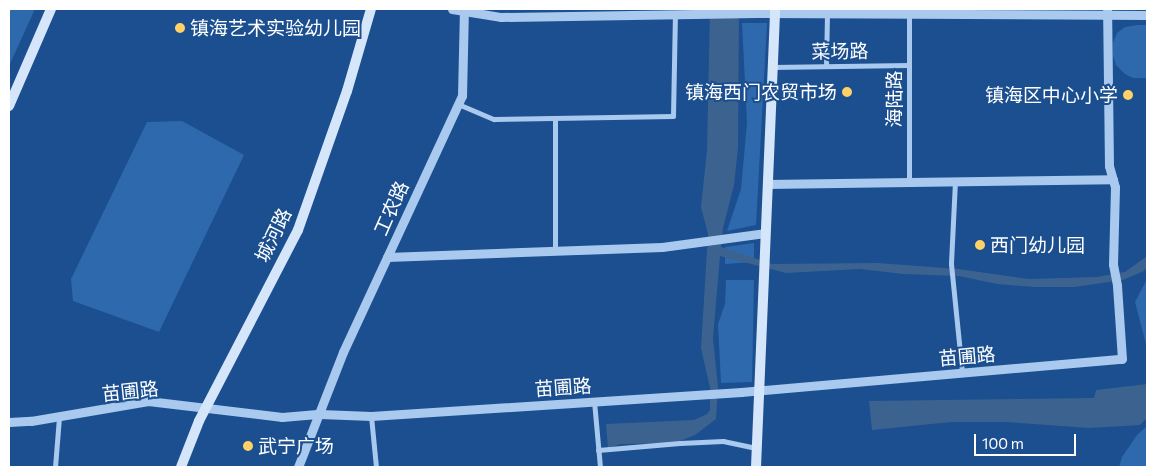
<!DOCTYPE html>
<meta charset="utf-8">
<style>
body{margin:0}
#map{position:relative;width:1156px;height:476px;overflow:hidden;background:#1b4f8f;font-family:Commissioner,"Noto Sans SC",sans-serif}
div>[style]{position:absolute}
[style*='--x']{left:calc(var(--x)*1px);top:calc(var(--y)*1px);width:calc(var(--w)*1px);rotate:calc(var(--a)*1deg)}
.green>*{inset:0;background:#2e69ad}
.water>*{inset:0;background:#3c6290}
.minor>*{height:5px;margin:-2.5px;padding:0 2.5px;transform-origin:2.5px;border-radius:2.5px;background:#a9c9ee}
.tertiary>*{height:9px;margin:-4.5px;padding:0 4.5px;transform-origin:4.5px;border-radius:4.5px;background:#a9c9ee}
.secondary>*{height:10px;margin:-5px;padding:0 5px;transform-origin:5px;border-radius:5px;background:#d6e6fa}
.dots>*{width:14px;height:14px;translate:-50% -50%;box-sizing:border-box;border:2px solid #1b4f8f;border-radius:50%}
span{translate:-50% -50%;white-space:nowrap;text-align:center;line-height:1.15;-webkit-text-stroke:4px #1b4f8f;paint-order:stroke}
.poi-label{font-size:19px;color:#fff}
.left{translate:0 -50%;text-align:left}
.right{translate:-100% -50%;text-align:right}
.street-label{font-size:19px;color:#fff}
.frame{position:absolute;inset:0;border:10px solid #fff;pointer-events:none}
.scale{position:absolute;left:974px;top:434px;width:102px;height:22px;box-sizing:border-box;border:2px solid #fff;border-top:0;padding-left:6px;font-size:15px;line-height:18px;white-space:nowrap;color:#fff;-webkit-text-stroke:4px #1b4f8f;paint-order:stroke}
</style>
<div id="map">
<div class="green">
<i style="clip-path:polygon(9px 9px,35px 9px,9px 66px)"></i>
<i style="clip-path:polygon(742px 23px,767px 23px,756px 225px,727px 231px,741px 189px,747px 123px)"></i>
<i style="clip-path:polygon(1137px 25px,1147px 25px,1147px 78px,1133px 78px,1125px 74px,1116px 65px,1113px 56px,1113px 43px,1117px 33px,1125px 27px)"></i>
<i style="clip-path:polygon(182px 121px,244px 155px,159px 332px,73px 301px,71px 279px,147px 122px)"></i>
<i style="clip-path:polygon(754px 243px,754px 262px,725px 264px,725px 247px)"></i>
<i style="clip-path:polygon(1147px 279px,1147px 348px,1135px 302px)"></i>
<i style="clip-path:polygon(726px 280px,754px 280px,752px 382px,721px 383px,718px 324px,725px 304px)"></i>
<i style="clip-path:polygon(1147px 426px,1147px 467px,1119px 467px,1122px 457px,1137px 435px)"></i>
</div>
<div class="water">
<i style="clip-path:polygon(710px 9px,739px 9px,738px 148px,734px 185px,723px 228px,721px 247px,772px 264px,878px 263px,958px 269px,1029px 279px,1097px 277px,1125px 272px,1147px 256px,1147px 267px,1144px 271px,1123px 280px,1074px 287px,1034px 287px,997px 284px,959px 276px,903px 274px,860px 269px,786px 273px,720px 256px,713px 338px,718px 387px,716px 419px,695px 435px,675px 443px,621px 444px,608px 448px,606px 424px,694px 420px,707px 414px,710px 410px,710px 388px,701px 348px,708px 234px,701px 207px,707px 150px)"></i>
<i style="clip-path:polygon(1147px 384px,1147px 418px,1140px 425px,1089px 428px,1007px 422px,951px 422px,872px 430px,869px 401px,1094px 398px,1096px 390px)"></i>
</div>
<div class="minor">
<i style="--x:909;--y:15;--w:167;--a:90"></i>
<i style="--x:826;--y:66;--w:53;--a:-88.9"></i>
<i style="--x:772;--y:67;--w:137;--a:-0.8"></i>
<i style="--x:458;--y:104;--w:39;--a:23"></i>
<i style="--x:494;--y:119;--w:179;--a:-1"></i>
<i style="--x:673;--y:116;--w:102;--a:-88.9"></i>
<i style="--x:555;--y:118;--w:133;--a:90"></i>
<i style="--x:955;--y:181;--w:83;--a:92.8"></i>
<i style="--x:951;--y:264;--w:110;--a:84.2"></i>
<i style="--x:594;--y:401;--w:66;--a:84.8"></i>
<i style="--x:371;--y:416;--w:51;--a:84.4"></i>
<i style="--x:598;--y:450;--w:82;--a:-4.9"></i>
<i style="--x:680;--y:443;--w:43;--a:-2.7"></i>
<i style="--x:723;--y:441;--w:35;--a:12"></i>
<i style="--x:55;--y:467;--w:50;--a:-85.4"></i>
</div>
<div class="tertiary">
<i style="--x:452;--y:9;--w:50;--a:9.3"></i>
<i style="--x:501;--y:17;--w:256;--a:-0.9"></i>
<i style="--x:757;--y:13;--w:390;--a:0.3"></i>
<i style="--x:767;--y:184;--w:346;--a:-0.8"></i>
<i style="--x:387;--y:257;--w:275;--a:-2.1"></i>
<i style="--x:662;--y:247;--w:104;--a:-7.7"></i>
<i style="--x:9;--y:422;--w:22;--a:-3"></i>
<i style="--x:31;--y:421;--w:119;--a:-9.7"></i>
<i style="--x:148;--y:401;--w:135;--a:6.8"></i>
<i style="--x:282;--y:417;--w:38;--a:-5"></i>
<i style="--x:320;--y:414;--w:51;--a:2.2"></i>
<i style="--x:371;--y:416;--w:371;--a:-3.7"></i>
<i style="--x:741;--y:392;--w:382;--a:-5"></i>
<i style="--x:1122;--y:359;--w:74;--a:-93.9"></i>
<i style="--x:1117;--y:285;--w:21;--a:-101"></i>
<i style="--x:1113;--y:264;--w:77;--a:-88.5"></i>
<i style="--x:1115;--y:187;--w:22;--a:-106"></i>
<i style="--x:1109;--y:166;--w:157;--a:-90.7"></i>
<i style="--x:298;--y:467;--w:123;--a:-68.6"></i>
<i style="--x:343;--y:352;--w:282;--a:-65.1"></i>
<i style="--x:462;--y:96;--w:85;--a:-88.7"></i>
</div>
<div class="secondary">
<i style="--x:9;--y:106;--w:106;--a:-66.6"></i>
<i style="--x:181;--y:467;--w:49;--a:-68.6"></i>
<i style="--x:199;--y:421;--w:215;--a:-62.6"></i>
<i style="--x:298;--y:230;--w:147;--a:-70.6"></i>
<i style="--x:347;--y:91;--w:85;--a:-73.7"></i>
<i style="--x:756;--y:467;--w:458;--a:-87.6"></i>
</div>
<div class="dots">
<i style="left:180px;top:28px;background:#ffd166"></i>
<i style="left:847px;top:92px;background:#ffd166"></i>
<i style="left:1128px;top:95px;background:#ffd166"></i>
<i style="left:980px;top:245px;background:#ffd166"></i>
<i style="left:248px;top:446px;background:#ffd166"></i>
</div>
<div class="poi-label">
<span class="left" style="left:190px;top:28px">镇海艺术实验幼儿园</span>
<span class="right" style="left:837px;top:92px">镇海西门农贸市场</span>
<span class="right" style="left:1118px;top:95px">镇海区中心小学</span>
<span class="left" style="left:990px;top:245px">西门幼儿园</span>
<span class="left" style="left:258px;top:446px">武宁广场</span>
</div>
<div class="street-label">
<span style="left:840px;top:51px;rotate:-1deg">菜场路</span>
<span style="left:894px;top:99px;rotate:-90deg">海陆路</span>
<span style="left:391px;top:208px;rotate:-66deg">工农路</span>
<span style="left:273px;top:235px;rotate:-64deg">城河路</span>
<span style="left:967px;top:356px;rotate:-5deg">苗圃路</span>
<span style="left:563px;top:387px;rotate:-4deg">苗圃路</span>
<span style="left:130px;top:391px;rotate:-6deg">苗圃路</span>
</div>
<div class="frame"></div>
<div class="scale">100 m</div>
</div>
